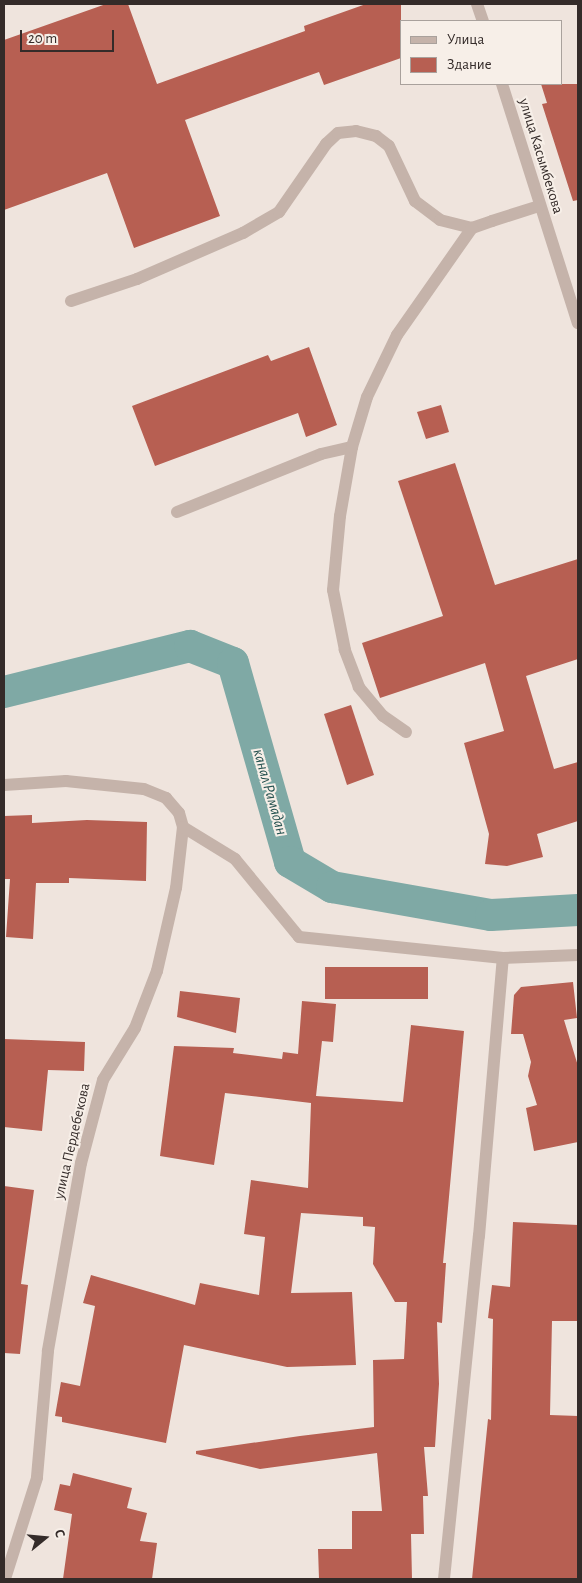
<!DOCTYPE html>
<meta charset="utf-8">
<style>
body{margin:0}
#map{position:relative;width:582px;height:1583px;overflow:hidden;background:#efe4dd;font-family:"Alegreya Sans",sans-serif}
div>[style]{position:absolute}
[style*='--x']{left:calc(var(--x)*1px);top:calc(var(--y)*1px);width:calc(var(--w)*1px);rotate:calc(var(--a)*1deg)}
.canal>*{height:32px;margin:-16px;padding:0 16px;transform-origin:16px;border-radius:16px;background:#7fa9a5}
.building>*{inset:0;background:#b75f52}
.service>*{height:12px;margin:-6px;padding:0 6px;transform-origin:6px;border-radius:6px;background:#c5b3aa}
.minor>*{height:12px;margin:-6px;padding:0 6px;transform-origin:6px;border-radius:6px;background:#c5b3aa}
span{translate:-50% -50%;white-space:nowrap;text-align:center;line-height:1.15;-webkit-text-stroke:4px #f7efe8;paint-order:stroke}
.street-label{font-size:15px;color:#342b29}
.water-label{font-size:16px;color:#23504e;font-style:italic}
.frame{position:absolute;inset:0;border:5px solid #342b29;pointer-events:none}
.legend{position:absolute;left:400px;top:20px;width:162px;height:65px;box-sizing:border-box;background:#f7efe8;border:1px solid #a9a19c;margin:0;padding:6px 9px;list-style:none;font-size:15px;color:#342b29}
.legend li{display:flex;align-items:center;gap:10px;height:25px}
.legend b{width:25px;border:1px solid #a9a19c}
.north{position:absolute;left:20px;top:1513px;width:50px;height:50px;-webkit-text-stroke:4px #f7efe8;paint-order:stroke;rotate:73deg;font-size:14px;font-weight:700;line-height:20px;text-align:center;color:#342b29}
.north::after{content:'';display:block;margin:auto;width:18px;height:22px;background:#342b29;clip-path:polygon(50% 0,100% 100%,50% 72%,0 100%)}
.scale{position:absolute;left:20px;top:30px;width:94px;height:22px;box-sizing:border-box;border:2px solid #342b29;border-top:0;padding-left:6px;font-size:15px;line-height:18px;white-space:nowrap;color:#342b29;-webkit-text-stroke:4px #f7efe8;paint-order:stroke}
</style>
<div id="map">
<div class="canal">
<i style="--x:4;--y:692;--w:192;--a:-13.9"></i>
<i style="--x:190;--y:646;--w:46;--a:21.6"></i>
<i style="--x:233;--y:663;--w:207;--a:74"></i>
<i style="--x:290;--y:862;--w:49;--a:30.8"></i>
<i style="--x:332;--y:887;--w:161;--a:10"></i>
<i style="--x:491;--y:915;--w:87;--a:-3.3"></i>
</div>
<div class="building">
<i style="clip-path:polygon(106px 4px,128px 4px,157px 84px,305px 31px,304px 26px,366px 4px,401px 4px,401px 58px,324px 85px,319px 72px,185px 120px,220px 216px,134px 248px,107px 173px,4px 210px,4px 40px)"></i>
<i style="clip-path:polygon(541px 84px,578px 84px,578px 200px,573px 201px,542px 104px,547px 103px)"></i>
<i style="clip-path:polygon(309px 347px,337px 425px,306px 437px,298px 413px,155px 466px,132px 406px,268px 355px,271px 361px)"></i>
<i style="clip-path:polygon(441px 405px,449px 432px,426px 439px,417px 412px)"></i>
<i style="clip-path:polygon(455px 463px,495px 585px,578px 559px,578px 659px,526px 676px,554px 769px,578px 762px,578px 821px,537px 834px,543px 857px,507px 866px,485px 864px,489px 834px,464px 743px,504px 731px,485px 663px,380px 698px,362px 643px,443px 616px,398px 481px)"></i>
<i style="clip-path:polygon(351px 705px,374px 775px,347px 785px,324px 714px)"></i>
<i style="clip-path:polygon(32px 815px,32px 823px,87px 820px,147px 822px,146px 881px,69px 878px,69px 883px,36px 883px,33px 939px,6px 937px,10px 879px,4px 879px,4px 816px)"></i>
<i style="clip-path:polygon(325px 967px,428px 967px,428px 999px,325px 999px)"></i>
<i style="clip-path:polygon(573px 982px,577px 1018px,564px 1020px,578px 1066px,578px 1142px,534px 1151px,526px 1108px,537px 1105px,528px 1076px,531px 1062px,523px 1034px,511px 1034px,514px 995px,521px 987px)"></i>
<i style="clip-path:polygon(180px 991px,240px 998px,236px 1033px,177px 1017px)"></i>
<i style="clip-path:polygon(302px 1001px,336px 1004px,333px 1042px,322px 1041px,316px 1096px,403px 1102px,411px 1025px,464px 1031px,443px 1263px,446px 1263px,442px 1323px,437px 1322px,439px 1384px,435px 1447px,424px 1447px,428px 1496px,423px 1496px,424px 1534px,411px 1534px,412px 1579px,319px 1579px,318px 1549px,352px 1549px,352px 1511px,382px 1511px,377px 1453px,260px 1469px,196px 1454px,196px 1451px,300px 1436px,374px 1427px,373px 1360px,404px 1359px,407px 1302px,395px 1302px,373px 1264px,375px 1227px,363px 1226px,363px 1217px,301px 1213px,291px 1293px,352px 1292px,356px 1365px,287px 1367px,184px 1345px,166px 1443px,62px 1422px,62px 1417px,55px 1416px,61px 1382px,80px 1386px,95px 1306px,83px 1303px,91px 1275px,195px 1305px,200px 1283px,259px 1295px,265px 1237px,244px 1234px,251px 1180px,308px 1188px,311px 1103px,225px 1093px,214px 1165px,160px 1156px,174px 1046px,234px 1048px,233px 1053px,282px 1059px,283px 1052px,298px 1054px)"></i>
<i style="clip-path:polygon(4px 1039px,85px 1042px,84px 1071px,48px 1070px,42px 1131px,4px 1127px)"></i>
<i style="clip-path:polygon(4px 1186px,34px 1190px,21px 1284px,28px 1285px,20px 1354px,4px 1353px)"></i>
<i style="clip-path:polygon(513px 1222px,578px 1225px,578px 1321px,552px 1321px,550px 1415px,578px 1416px,578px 1579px,472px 1579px,488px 1419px,491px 1420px,493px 1319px,488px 1318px,492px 1285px,510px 1287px)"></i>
<i style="clip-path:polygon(73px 1473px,132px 1488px,127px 1508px,147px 1513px,140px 1541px,157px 1543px,152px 1579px,63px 1579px,72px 1514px,54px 1510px,60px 1484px,70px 1486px)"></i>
</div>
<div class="service">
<i style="--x:71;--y:301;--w:70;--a:-18.4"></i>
<i style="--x:137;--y:279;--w:116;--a:-23.5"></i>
<i style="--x:243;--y:233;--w:42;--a:-30.3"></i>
<i style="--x:279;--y:212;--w:83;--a:-55.3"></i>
<i style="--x:326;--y:144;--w:16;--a:-43"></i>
<i style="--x:338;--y:133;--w:18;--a:-6"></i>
<i style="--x:356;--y:131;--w:21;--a:14"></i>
<i style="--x:376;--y:136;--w:16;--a:38"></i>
<i style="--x:389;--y:146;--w:61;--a:64.7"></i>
<i style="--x:415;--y:201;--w:31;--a:37"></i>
<i style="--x:440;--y:220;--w:33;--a:14"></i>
<i style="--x:472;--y:228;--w:21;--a:-19"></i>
<i style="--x:177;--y:512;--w:155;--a:-21.9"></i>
<i style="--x:321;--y:454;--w:32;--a:-13"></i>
<i style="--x:406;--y:732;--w:28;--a:-145"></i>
<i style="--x:383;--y:716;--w:38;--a:-130"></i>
<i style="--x:359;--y:687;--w:40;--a:-111"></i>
<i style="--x:345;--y:650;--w:61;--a:-101.3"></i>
<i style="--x:333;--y:590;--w:74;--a:-84.6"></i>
<i style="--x:340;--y:516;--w:70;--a:-80.1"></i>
<i style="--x:352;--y:447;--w:52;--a:-73.3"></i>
<i style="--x:367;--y:397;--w:69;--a:-64.2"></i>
<i style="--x:397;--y:335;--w:131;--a:-55"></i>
</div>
<div class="minor">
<i style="--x:477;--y:4;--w:18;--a:71"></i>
<i style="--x:502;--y:84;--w:251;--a:72.4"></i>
<i style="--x:492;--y:221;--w:49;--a:-17.7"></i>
<i style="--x:4;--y:785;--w:62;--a:-3.7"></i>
<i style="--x:66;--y:781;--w:78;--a:5.9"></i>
<i style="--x:144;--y:789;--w:24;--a:22"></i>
<i style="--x:166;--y:798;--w:20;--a:49"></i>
<i style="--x:179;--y:813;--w:15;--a:74"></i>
<i style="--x:183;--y:827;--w:61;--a:96.5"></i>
<i style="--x:176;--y:888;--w:85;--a:102.9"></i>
<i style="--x:157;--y:971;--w:61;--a:111.1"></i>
<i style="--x:135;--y:1028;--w:61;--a:121.6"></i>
<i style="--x:103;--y:1080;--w:86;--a:104.8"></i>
<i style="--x:81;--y:1163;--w:191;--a:100"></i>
<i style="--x:48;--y:1351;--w:127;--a:95"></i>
<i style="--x:37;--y:1478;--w:106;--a:107.6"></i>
<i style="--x:183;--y:827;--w:61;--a:31.6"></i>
<i style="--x:235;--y:859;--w:101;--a:50.6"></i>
<i style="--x:299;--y:937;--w:205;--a:5.9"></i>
<i style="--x:503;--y:958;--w:75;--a:-2.3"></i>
<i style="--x:444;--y:1579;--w:345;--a:-84.2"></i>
<i style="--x:479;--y:1236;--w:279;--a:-85.1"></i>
</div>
<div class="street-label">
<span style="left:541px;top:156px;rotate:73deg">улица Касымбекова</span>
<span style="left:72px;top:1141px;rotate:-77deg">улица Пердебекова</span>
</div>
<div class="water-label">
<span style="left:270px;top:792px;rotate:74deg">канал Рамадан</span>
</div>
<div class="frame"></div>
<ul class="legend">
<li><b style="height:6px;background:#c5b3aa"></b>Улица</li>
<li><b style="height:14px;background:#b75f52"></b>Здание</li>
</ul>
<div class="north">С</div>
<div class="scale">20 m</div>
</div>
